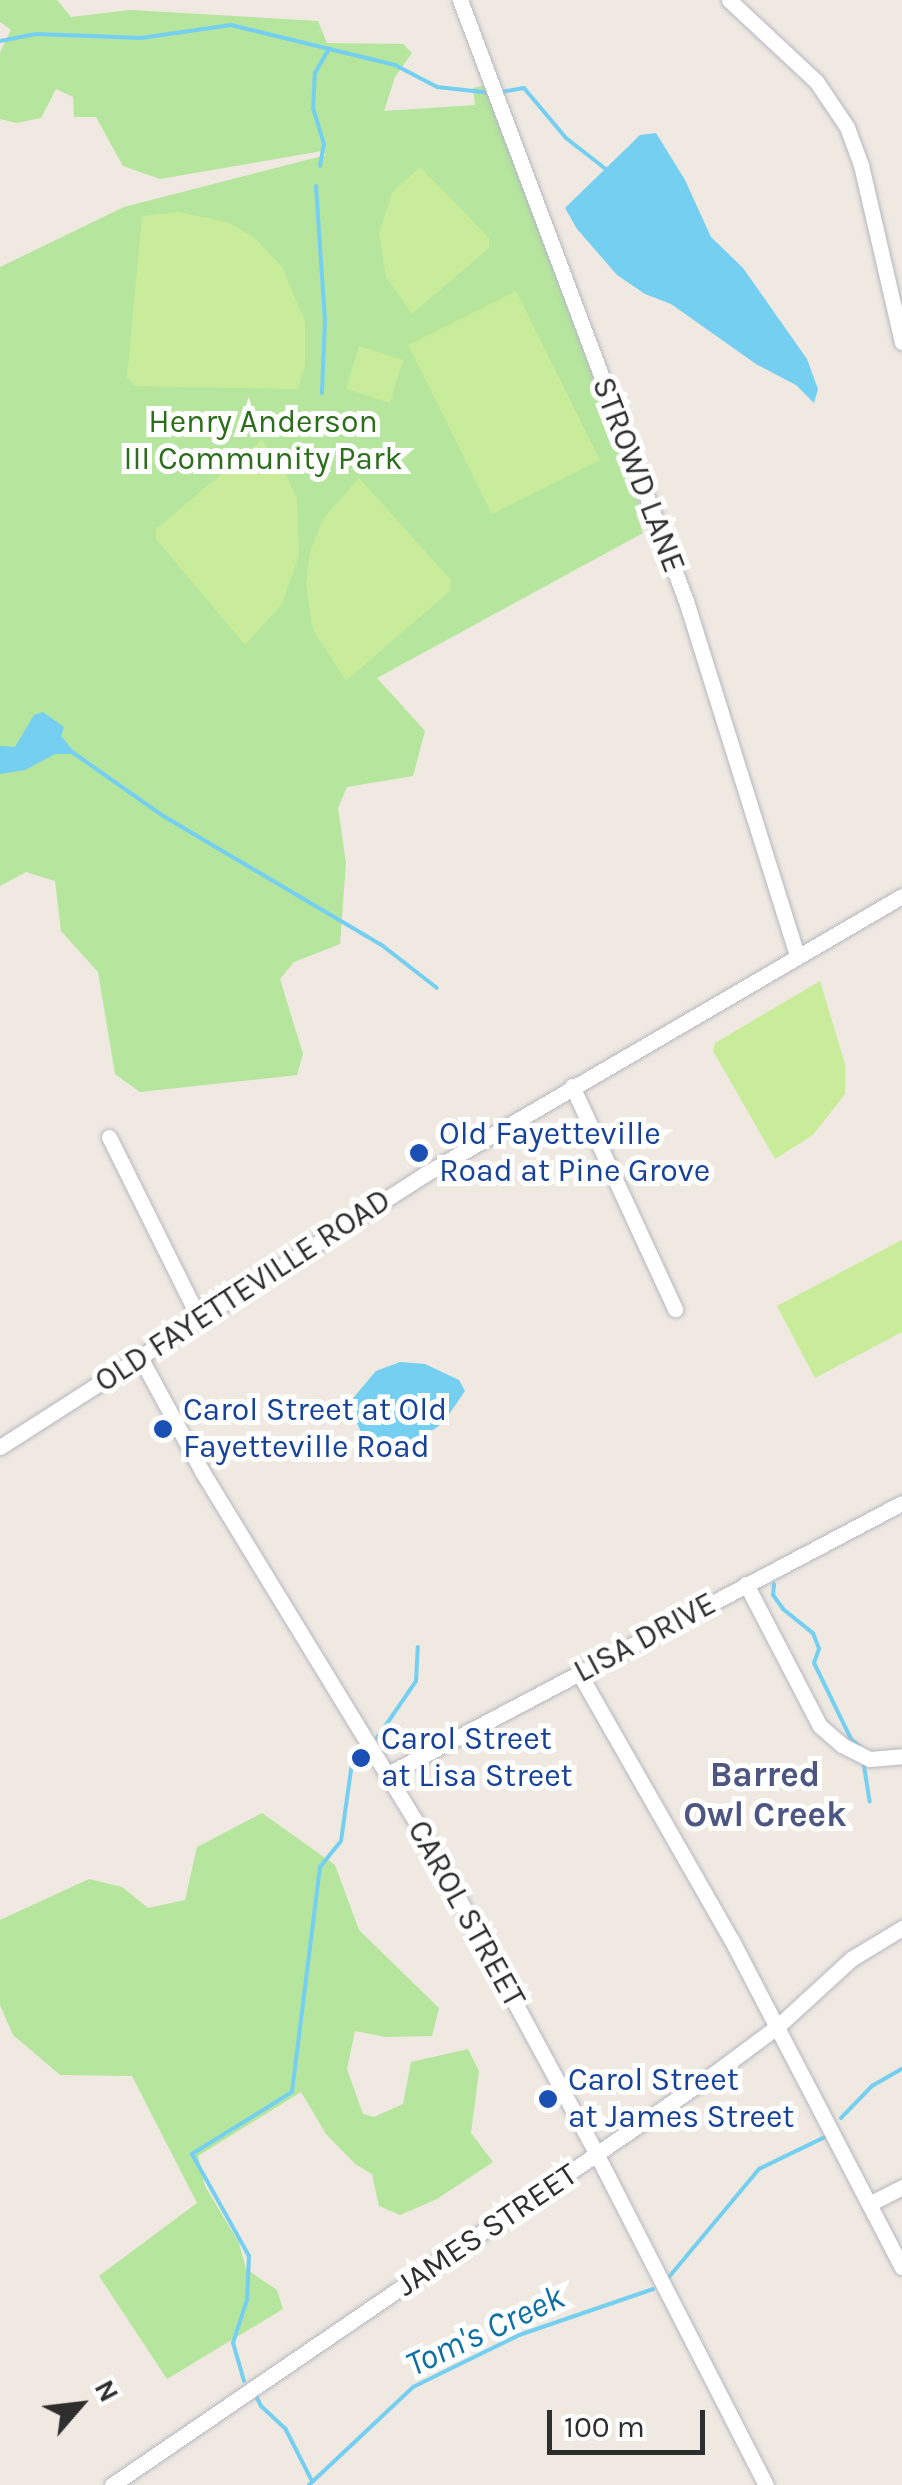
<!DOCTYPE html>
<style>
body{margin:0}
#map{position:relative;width:902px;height:2485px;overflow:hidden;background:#efe9e1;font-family:Karla,sans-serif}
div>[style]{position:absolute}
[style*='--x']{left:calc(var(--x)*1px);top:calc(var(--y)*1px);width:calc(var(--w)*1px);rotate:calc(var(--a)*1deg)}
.green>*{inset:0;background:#b6e59e}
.pitch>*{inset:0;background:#c9ec9a}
.water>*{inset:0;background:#75cff0}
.stream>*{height:4px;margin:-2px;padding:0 2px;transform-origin:2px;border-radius:2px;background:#75cff0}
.roads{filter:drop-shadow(0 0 2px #b4b7c1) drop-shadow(0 0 2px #b4b7c1)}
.minor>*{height:15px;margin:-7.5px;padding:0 7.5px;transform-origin:7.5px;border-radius:7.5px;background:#fff}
.dots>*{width:28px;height:28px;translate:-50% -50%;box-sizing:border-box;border:5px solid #fff;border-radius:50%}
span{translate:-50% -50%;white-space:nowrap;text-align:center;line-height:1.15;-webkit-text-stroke:10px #fff;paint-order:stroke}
.park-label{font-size:32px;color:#2c6e1b}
.street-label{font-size:32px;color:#2e2e2e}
.transit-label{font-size:32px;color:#164399}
.left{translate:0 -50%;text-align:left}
.neighbourhood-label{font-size:35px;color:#4d5680;font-weight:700}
.water-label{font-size:35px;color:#0d6fa3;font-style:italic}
.north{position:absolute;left:30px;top:2355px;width:100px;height:100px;-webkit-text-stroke:8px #fff;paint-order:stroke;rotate:62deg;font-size:28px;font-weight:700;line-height:40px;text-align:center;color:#2e2e2e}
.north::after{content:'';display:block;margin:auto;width:35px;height:45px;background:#2e2e2e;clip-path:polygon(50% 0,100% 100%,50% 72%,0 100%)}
.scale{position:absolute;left:547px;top:2410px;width:158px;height:45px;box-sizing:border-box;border:5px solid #2e2e2e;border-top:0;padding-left:12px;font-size:30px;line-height:35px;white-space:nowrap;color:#2e2e2e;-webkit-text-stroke:8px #fff;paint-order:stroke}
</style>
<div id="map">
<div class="green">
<i style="clip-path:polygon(0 0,57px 0,71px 17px,130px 10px,318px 21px,327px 43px,403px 44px,412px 53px,395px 77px,384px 111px,475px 105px,473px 88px,486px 85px,643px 514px,636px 514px,643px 533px,377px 678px,425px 731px,413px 776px,347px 787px,338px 808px,346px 863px,340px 944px,294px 962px,280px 979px,303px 1054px,297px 1075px,140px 1092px,115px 1074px,98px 972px,61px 931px,55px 881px,26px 872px,0 886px,0 267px,124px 207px,326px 155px,322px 151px,160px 179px,123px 166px,96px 117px,74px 117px,73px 97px,56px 89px,41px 118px,16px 123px,0 119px,0 52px,11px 30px,0 22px)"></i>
<i style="clip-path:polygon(262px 1813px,335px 1865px,359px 1930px,439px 2008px,432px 2036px,386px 2037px,355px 2031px,347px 2069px,363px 2114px,374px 2117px,403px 2104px,411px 2062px,468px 2049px,479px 2071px,471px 2133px,493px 2162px,437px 2199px,400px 2215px,379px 2206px,372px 2174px,355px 2164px,326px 2134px,301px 2092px,198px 2156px,205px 2186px,239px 2243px,246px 2269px,277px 2290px,283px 2309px,167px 2379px,99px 2276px,197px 2203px,132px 2076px,60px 2075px,13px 2035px,0 2005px,0 1920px,89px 1879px,122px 1887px,148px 1908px,185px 1900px,197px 1847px)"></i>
</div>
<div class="pitch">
<i style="clip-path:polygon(420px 167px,489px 238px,489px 248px,412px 314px,386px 277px,379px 234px,392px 193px)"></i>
<i style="clip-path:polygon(179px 212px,230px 223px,257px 240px,282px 267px,305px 321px,305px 366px,298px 389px,135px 386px,127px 377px,142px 216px)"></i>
<i style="clip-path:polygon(516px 291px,600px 460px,492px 514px,408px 345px)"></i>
<i style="clip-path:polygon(359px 346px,403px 360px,390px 403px,346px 389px)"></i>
<i style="clip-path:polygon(262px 440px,285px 472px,297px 499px,299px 556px,282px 604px,245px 645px,156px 539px,156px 529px)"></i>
<i style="clip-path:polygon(359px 478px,451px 580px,450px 591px,346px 681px,313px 630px,306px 584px,310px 552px,323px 519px)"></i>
<i style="clip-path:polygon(820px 981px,845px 1064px,845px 1094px,813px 1135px,775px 1159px,713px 1051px,715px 1043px)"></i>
<i style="clip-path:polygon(902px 1240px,902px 1332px,815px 1378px,777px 1306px)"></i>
</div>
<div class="water">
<i style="clip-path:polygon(656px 133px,685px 180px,711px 237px,743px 268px,807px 359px,818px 389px,814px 403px,796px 385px,756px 364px,671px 304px,645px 294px,617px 275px,577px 229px,565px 208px,640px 135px)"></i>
<i style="clip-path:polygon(43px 712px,64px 727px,61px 736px,76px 754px,55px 754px,25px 770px,0 774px,0 746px,15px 747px,34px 715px)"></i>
<i style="clip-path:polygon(400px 1362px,425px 1364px,459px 1380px,465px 1391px,443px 1423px,420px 1439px,385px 1446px,362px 1434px,348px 1404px,376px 1371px)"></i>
</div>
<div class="stream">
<i style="--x:0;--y:41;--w:38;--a:-11"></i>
<i style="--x:37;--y:34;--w:104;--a:2.2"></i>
<i style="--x:141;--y:38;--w:91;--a:-8.2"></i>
<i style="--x:231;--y:25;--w:169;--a:13.7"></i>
<i style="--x:395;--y:65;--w:47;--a:27.6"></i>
<i style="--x:437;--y:87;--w:55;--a:6.2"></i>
<i style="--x:501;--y:92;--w:23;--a:-10"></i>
<i style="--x:524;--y:88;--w:65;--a:50"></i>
<i style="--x:566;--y:138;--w:52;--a:38"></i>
<i style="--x:320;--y:166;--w:22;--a:-80"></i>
<i style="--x:324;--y:144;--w:37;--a:-107"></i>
<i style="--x:313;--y:109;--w:36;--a:-87"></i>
<i style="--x:315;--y:73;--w:28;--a:-60"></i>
<i style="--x:316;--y:186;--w:134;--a:86.2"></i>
<i style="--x:325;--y:320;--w:73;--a:92.4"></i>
<i style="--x:72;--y:752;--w:113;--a:35"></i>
<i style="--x:165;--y:817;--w:253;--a:30.6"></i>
<i style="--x:383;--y:946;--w:68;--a:37.9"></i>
<i style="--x:774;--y:1584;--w:11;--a:95"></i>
<i style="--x:773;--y:1595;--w:17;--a:54"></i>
<i style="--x:783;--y:1609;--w:38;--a:39"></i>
<i style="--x:813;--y:1633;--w:17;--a:69"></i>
<i style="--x:819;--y:1649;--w:15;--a:110"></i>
<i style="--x:814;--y:1663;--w:85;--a:64"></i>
<i style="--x:851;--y:1739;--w:11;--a:41"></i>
<i style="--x:377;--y:1738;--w:69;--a:-55.6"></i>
<i style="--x:416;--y:1681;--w:34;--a:-87"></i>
<i style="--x:864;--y:1766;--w:36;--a:81"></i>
<i style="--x:841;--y:2118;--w:45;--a:-45.9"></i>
<i style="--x:872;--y:2086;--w:34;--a:-30"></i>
<i style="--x:669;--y:2277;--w:141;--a:-50.2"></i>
<i style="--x:759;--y:2169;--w:73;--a:-25.9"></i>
<i style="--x:244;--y:2381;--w:40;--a:-106"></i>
<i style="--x:233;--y:2343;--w:45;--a:-72"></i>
<i style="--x:247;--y:2300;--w:44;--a:-87.4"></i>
<i style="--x:249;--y:2256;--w:117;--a:-119.2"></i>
<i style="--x:192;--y:2154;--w:118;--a:-31.8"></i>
<i style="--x:292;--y:2092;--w:227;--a:-82.9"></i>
<i style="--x:320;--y:1867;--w:33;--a:-51"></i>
<i style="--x:341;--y:1841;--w:79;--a:-82"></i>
<i style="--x:352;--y:1763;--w:17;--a:-50"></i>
<i style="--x:256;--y:2396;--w:11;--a:63"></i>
<i style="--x:261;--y:2406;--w:33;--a:43"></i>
<i style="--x:285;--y:2428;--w:59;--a:63"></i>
<i style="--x:309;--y:2485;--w:143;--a:-43.3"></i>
<i style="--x:413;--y:2387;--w:118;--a:-26.1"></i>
<i style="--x:519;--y:2335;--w:142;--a:-18.9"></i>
</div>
<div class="roads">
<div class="minor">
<i style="--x:460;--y:0;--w:642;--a:69.39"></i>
<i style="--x:686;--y:601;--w:372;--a:72.6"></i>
<i style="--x:729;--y:0;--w:119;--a:43"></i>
<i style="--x:816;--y:81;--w:55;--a:56"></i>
<i style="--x:847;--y:127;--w:40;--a:69.8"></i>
<i style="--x:861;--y:165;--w:182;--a:77"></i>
<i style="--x:572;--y:1086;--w:246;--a:65.2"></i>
<i style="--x:109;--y:1137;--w:202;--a:63.6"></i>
<i style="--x:140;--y:1357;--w:132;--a:61.5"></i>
<i style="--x:203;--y:1473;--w:432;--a:58.6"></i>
<i style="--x:428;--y:1842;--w:356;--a:61.6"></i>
<i style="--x:597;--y:2155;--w:371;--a:62.9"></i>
<i style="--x:0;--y:1447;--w:507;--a:-32.69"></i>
<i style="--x:427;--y:1173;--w:550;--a:-30.25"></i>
<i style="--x:746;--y:1584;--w:160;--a:62.5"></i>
<i style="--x:820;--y:1726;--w:29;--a:41"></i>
<i style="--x:842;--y:1745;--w:31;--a:27"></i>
<i style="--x:870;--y:1759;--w:32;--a:-5"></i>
<i style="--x:579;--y:1673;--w:306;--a:60.3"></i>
<i style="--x:731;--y:1939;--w:370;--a:62.5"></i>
<i style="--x:388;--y:1774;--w:581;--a:-27.8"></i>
<i style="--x:871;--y:2203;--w:35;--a:-27"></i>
<i style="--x:112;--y:2485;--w:727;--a:-34.35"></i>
<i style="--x:712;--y:2075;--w:82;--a:-36.6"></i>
<i style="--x:778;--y:2026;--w:99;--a:-42.5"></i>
<i style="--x:851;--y:1959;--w:60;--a:-31.3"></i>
</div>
</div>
<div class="dots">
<i style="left:419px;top:1153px;background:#1a4fb4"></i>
<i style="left:163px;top:1429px;background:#1a4fb4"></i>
<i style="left:361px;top:1758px;background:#1a4fb4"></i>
<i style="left:548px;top:2099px;background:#1a4fb4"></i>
</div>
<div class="park-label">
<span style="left:263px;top:441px">Henry Anderson<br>III Community Park</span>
</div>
<div class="street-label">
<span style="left:638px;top:475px;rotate:69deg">STROWD LANE</span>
<span style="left:243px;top:1291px;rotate:-33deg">OLD FAYETTEVILLE ROAD</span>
<span style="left:645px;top:1638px;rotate:-28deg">LISA DRIVE</span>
<span style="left:466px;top:1914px;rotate:61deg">CAROL STREET</span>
<span style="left:487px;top:2230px;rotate:-34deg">JAMES STREET</span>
</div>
<div class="transit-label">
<span class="left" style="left:439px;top:1153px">Old Fayetteville<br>Road at Pine Grove</span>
<span class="left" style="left:183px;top:1429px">Carol Street at Old<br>Fayetteville Road</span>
<span class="left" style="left:381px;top:1758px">Carol Street<br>at Lisa Street</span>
<span class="left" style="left:568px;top:2099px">Carol Street<br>at James Street</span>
</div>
<div class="neighbourhood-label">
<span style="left:765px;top:1795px">Barred<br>Owl Creek</span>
</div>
<div class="water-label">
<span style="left:485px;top:2331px;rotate:-25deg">Tom's Creek</span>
</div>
<div class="north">N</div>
<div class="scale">100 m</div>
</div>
